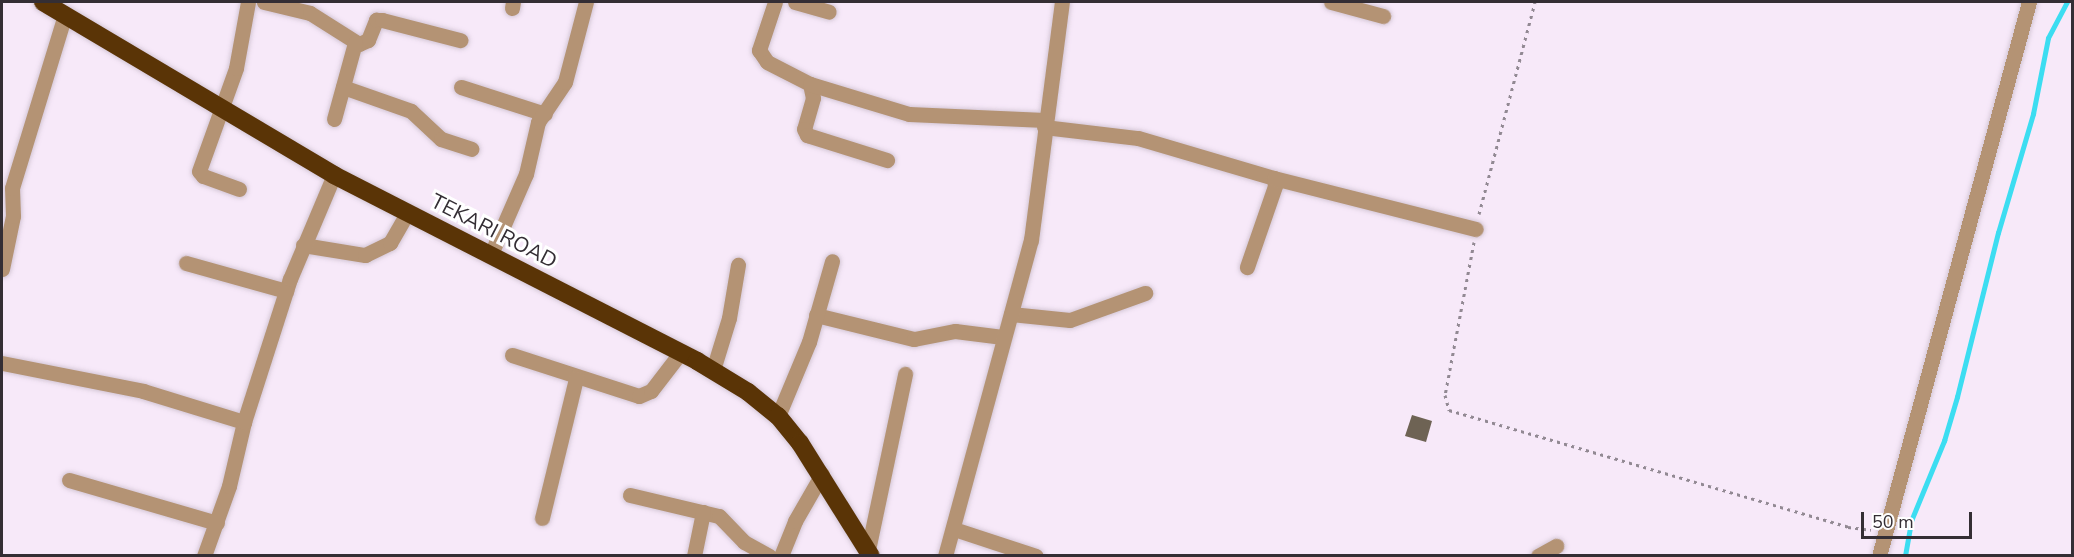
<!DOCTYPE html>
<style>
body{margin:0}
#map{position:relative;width:2074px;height:557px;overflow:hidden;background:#f7e9f9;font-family:"Nunito Sans",sans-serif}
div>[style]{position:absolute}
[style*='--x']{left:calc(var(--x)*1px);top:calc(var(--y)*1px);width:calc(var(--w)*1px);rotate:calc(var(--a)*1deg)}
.stream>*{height:4.5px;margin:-2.25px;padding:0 2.25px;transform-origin:2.25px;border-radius:2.25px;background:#3cddf1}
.building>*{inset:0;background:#6e6354}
.path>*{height:3px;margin-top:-1.5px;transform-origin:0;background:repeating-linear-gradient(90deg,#928993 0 3px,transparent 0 7.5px)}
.roads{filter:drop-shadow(0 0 2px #d4c7d6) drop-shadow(0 0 2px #d4c7d6)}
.street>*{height:15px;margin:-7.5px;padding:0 7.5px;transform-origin:7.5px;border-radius:7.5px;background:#b49374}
.highway>*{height:18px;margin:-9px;padding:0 9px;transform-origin:9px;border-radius:9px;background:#5a3406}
span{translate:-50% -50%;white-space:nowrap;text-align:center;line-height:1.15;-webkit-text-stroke:6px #fff;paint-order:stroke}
.street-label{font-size:21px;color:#342e34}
.frame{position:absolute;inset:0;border:3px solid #342e34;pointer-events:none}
.scale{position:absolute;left:1861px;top:512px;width:111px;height:27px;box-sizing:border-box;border:3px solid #342e34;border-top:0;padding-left:8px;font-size:18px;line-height:21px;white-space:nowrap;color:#342e34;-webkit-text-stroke:4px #fff;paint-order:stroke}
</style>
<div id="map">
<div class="stream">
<i style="--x:1905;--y:556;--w:36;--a:-80"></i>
<i style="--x:1911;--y:521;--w:87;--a:-67.6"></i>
<i style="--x:1944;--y:441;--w:46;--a:-73.5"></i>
<i style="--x:1957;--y:397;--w:169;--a:-76"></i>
<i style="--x:1998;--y:233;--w:124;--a:-73.6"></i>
<i style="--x:2033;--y:114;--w:77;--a:-78.8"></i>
<i style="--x:2048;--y:38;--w:41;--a:-62.2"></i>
</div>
<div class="building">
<i style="clip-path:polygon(1412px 415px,1432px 421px,1426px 442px,1405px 436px)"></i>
</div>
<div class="path">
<i style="--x:1479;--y:214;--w:219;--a:-75.2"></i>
<i style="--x:1474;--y:242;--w:156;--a:100.7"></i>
<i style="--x:1445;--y:395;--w:16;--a:75"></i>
<i style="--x:1449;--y:410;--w:416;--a:16.3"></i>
<i style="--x:1848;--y:527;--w:23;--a:7"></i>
</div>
<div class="roads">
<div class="street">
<i style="--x:264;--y:2;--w:47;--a:13.4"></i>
<i style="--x:310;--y:13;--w:58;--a:32.3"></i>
<i style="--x:359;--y:44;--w:10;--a:-24"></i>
<i style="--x:368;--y:40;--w:22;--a:-68"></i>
<i style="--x:376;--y:20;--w:6;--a:0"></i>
<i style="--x:382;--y:20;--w:81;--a:14.4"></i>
<i style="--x:775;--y:2;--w:51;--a:108.4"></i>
<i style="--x:759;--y:50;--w:14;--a:56"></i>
<i style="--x:767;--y:62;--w:48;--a:27.1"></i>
<i style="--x:810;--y:84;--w:14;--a:78"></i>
<i style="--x:813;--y:98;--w:32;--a:106"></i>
<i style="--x:804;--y:129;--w:7;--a:63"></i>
<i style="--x:807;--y:135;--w:84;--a:17.4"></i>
<i style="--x:795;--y:2;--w:35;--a:16"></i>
<i style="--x:1331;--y:2;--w:54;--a:15.1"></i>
<i style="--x:512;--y:8;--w:6;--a:-81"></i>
<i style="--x:810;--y:84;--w:103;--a:16.9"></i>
<i style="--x:909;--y:114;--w:136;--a:2.5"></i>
<i style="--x:343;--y:87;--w:72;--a:19.4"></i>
<i style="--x:411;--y:111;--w:41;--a:43"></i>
<i style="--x:441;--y:139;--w:32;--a:18"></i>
<i style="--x:461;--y:87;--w:88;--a:17.8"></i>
<i style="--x:334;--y:119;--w:79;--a:-74.6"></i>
<i style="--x:1044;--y:127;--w:95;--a:6.7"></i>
<i style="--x:1138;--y:138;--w:142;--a:16.4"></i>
<i style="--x:1274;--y:178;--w:8;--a:83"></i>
<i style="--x:1275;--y:186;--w:86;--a:109.1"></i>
<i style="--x:1274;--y:178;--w:208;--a:14.2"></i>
<i style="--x:239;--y:189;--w:38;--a:-160"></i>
<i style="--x:203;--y:176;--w:6;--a:-129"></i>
<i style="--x:199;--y:171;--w:109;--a:-70.2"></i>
<i style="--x:236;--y:68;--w:67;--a:-79.7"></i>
<i style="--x:303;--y:245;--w:63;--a:9.2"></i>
<i style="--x:365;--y:255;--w:28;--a:-26"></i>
<i style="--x:390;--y:243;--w:34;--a:-60"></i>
<i style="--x:491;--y:254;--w:87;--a:-66.4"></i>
<i style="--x:526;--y:174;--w:53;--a:-77"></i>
<i style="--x:538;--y:122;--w:48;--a:-56"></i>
<i style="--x:565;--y:82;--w:83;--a:-75.3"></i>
<i style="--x:186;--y:263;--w:104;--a:15.6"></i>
<i style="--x:2;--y:269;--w:54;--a:-78.3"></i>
<i style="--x:13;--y:216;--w:28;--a:-92"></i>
<i style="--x:12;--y:188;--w:181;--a:-73"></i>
<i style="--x:1011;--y:314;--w:59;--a:5.8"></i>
<i style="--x:1070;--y:320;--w:80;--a:-19.8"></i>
<i style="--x:816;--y:315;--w:101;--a:13.8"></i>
<i style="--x:914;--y:339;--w:42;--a:-11"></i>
<i style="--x:955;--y:331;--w:48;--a:7.1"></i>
<i style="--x:512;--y:355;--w:133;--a:17.9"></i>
<i style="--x:639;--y:396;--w:13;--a:-23"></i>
<i style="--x:651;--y:391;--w:49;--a:-52.4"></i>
<i style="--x:2;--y:363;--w:144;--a:11.2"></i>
<i style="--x:143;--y:391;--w:106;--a:17.1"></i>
<i style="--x:713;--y:370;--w:54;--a:-72.9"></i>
<i style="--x:729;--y:318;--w:54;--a:-80.4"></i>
<i style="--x:778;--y:416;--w:80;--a:-67.3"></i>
<i style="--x:809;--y:342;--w:84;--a:-74.1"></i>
<i style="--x:69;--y:480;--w:154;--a:16.2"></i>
<i style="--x:630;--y:495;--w:91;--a:13.3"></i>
<i style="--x:719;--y:516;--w:36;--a:46"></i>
<i style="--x:744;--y:542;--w:29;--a:29"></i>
<i style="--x:542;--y:518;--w:144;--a:-76.3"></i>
<i style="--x:954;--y:529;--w:86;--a:18.2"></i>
<i style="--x:868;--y:550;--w:180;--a:-78.1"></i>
<i style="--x:204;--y:556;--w:74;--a:-70.3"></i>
<i style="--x:229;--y:486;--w:66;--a:-76.8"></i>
<i style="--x:244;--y:422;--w:150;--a:-72.2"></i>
<i style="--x:290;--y:279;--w:113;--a:-67.1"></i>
<i style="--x:694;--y:556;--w:45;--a:-78.4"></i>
<i style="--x:781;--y:556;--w:38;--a:-68"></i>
<i style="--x:795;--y:521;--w:54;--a:-60.1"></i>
<i style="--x:945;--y:556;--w:327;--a:-74.8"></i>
<i style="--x:1031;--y:240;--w:240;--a:-82.6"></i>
<i style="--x:1538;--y:556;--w:21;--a:-29"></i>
<i style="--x:1879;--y:556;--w:574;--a:-74.85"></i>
</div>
<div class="highway">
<i style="--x:43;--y:2;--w:339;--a:30.7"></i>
<i style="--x:334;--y:175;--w:408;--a:27.1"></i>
<i style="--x:697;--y:361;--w:60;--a:31.3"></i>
<i style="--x:748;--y:392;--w:38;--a:39"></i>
<i style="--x:778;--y:416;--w:35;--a:51"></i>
<i style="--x:800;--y:443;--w:133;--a:57.9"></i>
</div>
</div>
<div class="street-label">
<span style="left:494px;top:231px;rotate:27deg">TEKARI ROAD</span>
</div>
<div class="frame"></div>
<div class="scale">50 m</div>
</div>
